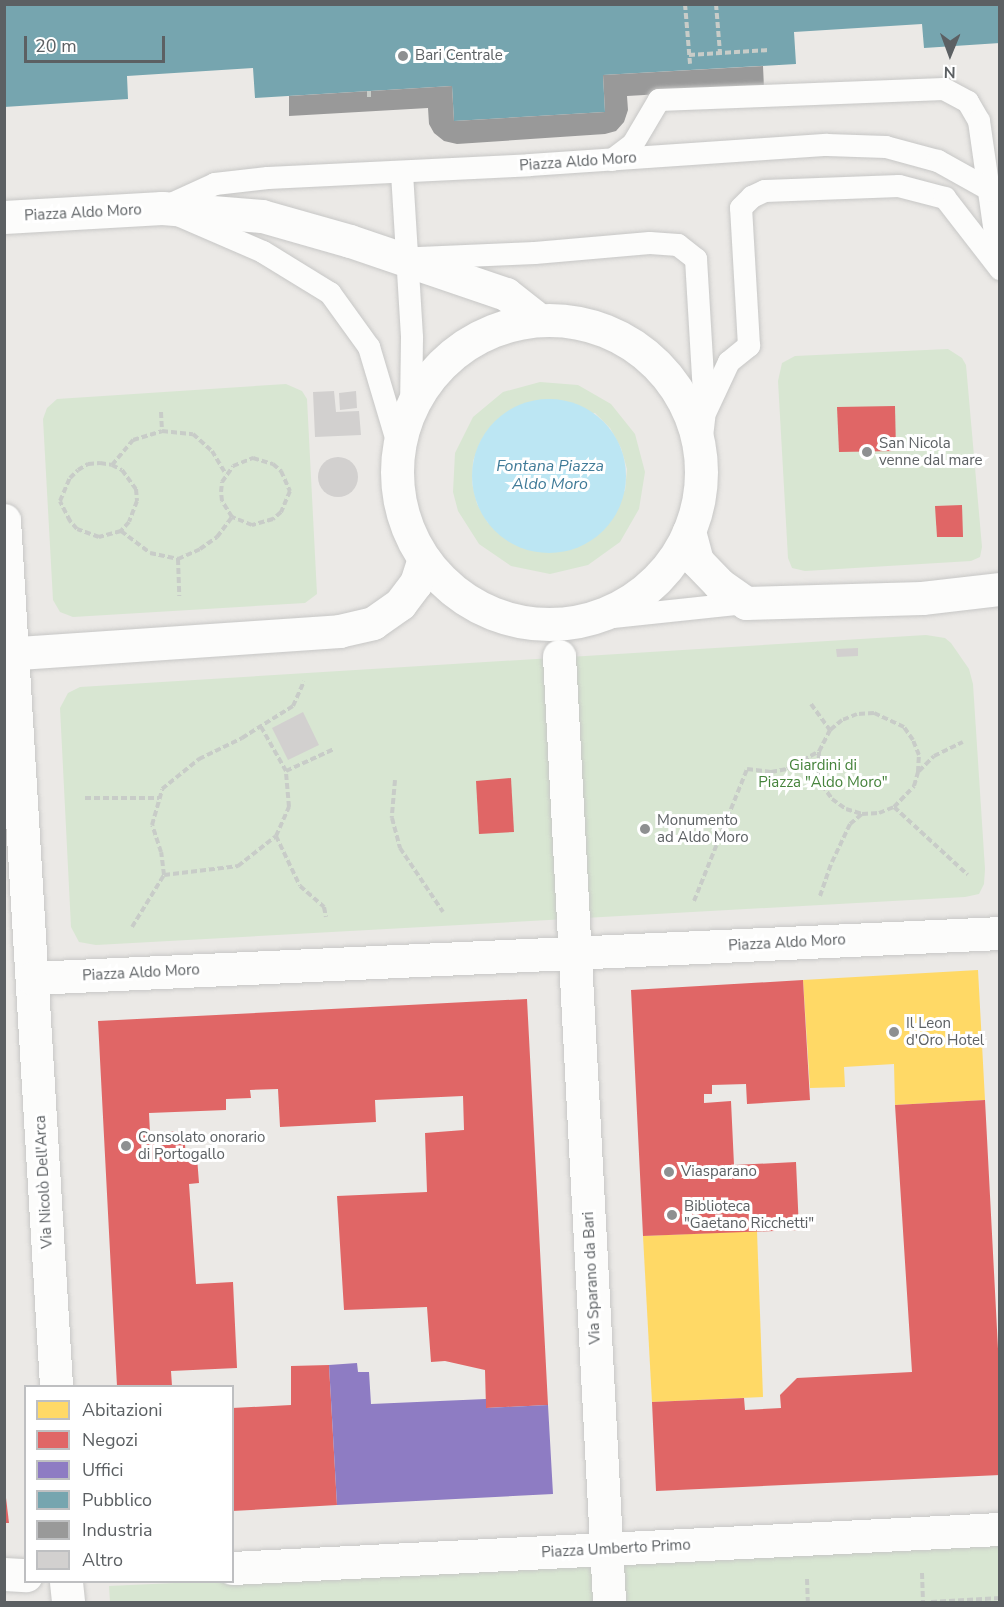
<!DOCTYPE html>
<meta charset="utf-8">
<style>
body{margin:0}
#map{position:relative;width:1004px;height:1607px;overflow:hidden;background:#ebe9e6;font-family:"Nunito Sans",sans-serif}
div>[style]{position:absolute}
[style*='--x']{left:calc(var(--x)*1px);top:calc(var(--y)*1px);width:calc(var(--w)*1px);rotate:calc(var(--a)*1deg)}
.green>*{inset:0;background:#d8e6d2}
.water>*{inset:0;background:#bce6f3}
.round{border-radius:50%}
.homes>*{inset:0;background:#ffd966}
.shops>*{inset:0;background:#e06666}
.offices>*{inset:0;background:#8e7cc3}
.public>*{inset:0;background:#76a5af}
.industry>*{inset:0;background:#999}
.building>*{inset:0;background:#d2d0cf}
.path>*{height:4px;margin-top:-2px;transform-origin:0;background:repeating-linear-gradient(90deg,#c8ccc8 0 6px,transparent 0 9px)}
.roads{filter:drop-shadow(0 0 2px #c7c7c6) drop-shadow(0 0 2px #c7c7c6)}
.lane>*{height:22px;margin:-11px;padding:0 11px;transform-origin:11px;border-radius:11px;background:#fcfcfb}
.street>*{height:33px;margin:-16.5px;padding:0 16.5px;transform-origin:16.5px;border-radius:16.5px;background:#fcfcfb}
.street>.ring{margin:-16.5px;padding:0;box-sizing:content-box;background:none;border:33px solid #fcfcfb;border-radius:50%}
.dots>*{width:16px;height:16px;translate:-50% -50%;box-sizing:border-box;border:3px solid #fff;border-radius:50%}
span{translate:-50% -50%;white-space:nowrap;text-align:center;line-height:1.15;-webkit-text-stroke:6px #fff;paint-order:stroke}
.poi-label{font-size:15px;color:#5c6063}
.left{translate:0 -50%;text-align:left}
.street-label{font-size:15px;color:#5c6063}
.park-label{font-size:15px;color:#45833b}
.water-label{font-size:16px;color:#407b98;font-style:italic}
.frame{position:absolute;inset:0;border:6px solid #5c6063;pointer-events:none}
.legend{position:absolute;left:24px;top:1385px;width:210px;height:198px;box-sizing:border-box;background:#fff;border:2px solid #bebfc1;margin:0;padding:8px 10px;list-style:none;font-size:18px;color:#5c6063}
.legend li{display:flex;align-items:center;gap:12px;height:30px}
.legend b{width:30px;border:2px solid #bebfc1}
.north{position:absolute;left:920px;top:24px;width:60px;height:60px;-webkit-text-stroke:4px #fff;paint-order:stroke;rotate:181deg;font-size:16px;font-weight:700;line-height:24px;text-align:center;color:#5c6063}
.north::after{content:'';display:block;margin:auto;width:21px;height:27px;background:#5c6063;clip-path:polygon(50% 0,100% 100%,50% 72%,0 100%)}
.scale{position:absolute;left:24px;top:36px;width:141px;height:27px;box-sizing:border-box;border:3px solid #5c6063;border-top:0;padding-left:8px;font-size:18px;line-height:21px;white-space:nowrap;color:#5c6063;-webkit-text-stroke:4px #fff;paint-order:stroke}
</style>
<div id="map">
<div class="green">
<i style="clip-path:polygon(948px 349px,962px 358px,966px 365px,982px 547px,980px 557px,971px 561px,805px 571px,792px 568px,788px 558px,778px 381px,782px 363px,795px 356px)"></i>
<i style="clip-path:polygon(evenodd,540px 382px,578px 385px,611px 404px,635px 434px,645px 472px,639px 509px,620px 542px,588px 565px,550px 574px,511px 566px,479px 544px,458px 511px,453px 492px,455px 453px,473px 417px,503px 392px,540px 382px,595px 413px,610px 428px,621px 448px,627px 469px,625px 491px,488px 523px,477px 504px,472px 483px,473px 461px,481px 440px,595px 413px)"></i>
<i style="clip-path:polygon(286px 384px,302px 391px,307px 399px,317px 594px,305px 603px,73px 617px,60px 612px,53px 600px,43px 419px,47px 408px,57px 399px)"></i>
<i style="clip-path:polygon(926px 635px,945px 638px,951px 643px,969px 669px,973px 684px,985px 869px,984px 884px,979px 894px,965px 897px,96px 945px,79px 942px,71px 927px,60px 708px,68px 693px,80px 687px)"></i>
<i style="clip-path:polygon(1000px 1545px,999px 1602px,110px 1602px,109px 1586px)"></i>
</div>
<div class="water">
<i class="round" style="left:472px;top:399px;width:154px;height:154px"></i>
</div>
<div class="homes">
<i style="clip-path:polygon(978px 970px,985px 1100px,895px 1105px,894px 1064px,844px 1067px,845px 1087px,810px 1088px,803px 980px)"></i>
<i style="clip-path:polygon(757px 1231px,763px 1397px,652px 1402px,643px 1236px)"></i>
</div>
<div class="shops">
<i style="clip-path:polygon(895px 406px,896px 451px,839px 452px,837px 407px)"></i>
<i style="clip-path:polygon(962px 505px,963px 537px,937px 537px,935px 506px)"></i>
<i style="clip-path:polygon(511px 778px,514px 832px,479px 834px,476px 781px)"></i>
<i style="clip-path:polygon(803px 980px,810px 1100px,747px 1104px,746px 1084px,712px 1085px,712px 1094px,704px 1094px,704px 1103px,731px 1101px,734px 1165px,796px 1162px,799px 1230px,643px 1236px,631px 990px)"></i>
<i style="clip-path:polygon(527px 999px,548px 1405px,486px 1408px,485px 1370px,445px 1361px,431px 1362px,427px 1307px,344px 1310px,337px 1196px,427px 1192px,425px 1133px,464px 1130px,463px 1096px,375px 1100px,376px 1122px,280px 1127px,278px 1089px,250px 1090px,251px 1098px,226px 1099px,226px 1110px,149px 1113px,150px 1133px,184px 1131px,186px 1158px,197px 1157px,199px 1183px,189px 1184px,196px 1284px,233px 1282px,237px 1368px,171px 1371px,172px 1386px,117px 1386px,98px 1021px)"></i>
<i style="clip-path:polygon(985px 1100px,1000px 1387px,1000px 1475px,656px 1491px,652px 1402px,744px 1398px,745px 1410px,781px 1408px,780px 1395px,797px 1378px,912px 1372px,895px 1105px)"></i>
<i style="clip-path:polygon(329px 1365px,337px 1505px,232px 1511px,232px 1408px,291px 1405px,291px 1366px)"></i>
<i style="clip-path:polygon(4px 1481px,9px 1523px,4px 1523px)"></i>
</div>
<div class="offices">
<i style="clip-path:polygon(357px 1363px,358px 1372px,369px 1372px,371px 1404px,486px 1399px,486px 1408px,548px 1405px,553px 1494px,337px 1505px,329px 1365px)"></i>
</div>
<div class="public">
<i style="clip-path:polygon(4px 4px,1000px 4px,1000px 43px,924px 48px,922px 24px,794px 32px,796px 64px,603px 75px,605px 112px,454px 121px,452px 86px,255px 98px,253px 68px,127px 76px,128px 99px,4px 107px)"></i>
</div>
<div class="industry">
<i style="clip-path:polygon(763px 66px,764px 88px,627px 96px,628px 110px,624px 122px,616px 131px,605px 134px,457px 144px,444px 141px,434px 133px,429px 124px,428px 108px,289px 116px,289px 96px,452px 86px,454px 121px,605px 112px,603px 75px)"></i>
</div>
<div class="building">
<i style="clip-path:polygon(334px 391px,336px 412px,359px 411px,361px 435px,315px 437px,313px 392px)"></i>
<i style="clip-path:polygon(356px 391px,357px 408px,340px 410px,339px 393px)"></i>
<i class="round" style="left:318px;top:457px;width:40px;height:40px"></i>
<i style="clip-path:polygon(858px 648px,858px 656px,837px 657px,836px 649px)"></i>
<i style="clip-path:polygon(303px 712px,319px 745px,288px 760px,272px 728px)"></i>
</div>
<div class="path">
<i style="--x:685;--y:4;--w:60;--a:85.2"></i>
<i style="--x:716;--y:4;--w:49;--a:85.3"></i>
<i style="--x:689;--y:55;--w:80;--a:-3.6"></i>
<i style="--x:369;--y:91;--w:8;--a:90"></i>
<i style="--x:161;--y:412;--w:19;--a:87"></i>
<i style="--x:253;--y:458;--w:21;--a:17"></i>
<i style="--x:273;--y:464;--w:11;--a:41"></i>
<i style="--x:281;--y:471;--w:22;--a:66"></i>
<i style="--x:290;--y:491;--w:23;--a:113"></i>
<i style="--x:281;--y:512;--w:11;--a:139"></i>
<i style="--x:273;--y:519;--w:22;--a:164"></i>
<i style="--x:252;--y:525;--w:22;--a:-158"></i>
<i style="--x:232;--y:517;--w:19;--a:-122"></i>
<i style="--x:222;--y:501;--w:9;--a:-96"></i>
<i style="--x:221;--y:492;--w:10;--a:-84"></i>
<i style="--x:222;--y:482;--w:19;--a:-55"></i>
<i style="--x:233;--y:466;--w:22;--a:-22"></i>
<i style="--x:100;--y:463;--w:12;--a:9"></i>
<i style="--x:112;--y:465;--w:11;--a:27"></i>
<i style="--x:122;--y:470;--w:24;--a:54"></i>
<i style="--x:136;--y:489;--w:12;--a:85"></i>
<i style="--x:137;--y:501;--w:22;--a:111"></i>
<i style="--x:129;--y:522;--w:12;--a:132"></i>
<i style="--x:121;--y:531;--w:23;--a:165"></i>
<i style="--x:99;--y:537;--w:23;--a:-160"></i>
<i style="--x:77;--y:529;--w:11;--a:-131"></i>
<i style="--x:70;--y:521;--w:22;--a:-117"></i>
<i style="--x:60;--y:501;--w:25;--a:-67"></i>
<i style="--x:70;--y:478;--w:11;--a:-45"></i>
<i style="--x:78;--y:470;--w:12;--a:-31"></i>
<i style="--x:88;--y:464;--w:12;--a:-5"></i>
<i style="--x:112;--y:465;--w:33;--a:-50"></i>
<i style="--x:133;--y:440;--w:30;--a:-17"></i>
<i style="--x:162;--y:431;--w:31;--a:6"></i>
<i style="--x:193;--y:434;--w:25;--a:42"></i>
<i style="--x:212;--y:451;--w:27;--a:59"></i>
<i style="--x:121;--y:531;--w:36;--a:37"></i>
<i style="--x:150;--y:553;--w:29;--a:12"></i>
<i style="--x:178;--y:559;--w:24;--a:-24"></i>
<i style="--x:200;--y:549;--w:21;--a:-35"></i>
<i style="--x:217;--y:537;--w:25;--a:-53"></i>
<i style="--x:178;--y:559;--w:37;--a:88"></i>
<i style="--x:811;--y:704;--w:32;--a:54"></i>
<i style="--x:286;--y:771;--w:53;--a:-24.6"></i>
<i style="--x:919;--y:771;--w:21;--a:-45"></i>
<i style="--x:934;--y:756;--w:32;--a:-26"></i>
<i style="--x:395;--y:780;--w:38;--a:95"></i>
<i style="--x:392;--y:818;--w:31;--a:75"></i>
<i style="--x:400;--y:848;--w:77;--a:56.1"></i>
<i style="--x:85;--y:798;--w:74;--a:0"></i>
<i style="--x:894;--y:807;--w:100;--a:42.6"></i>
<i style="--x:276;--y:836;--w:55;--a:64.4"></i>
<i style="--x:300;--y:886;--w:32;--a:41"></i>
<i style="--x:324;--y:907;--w:10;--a:79"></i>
<i style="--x:164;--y:875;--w:75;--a:-6.9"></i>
<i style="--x:238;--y:866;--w:48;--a:-38.3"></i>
<i style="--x:276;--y:836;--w:32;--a:-66"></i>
<i style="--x:289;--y:807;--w:36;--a:-95"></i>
<i style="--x:286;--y:771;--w:53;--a:-119.5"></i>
<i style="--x:820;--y:896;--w:36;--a:-71"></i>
<i style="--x:832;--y:862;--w:42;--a:-64.7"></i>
<i style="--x:850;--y:824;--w:16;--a:-40"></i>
<i style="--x:862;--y:814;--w:17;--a:-3"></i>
<i style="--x:879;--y:813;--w:16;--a:-22"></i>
<i style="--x:894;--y:807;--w:29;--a:-46"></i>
<i style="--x:914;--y:786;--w:15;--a:-74"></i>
<i style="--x:918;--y:772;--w:17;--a:-87"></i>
<i style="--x:919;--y:755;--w:16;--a:-112"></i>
<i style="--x:913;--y:740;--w:16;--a:-125"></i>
<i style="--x:904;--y:727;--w:33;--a:-155"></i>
<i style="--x:874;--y:713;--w:17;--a:177"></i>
<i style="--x:857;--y:714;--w:16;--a:158"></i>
<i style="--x:842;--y:720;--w:16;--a:140"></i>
<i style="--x:830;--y:730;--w:25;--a:117"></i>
<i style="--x:819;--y:752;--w:17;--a:93"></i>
<i style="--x:818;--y:769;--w:16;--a:76"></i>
<i style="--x:822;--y:785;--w:17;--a:54"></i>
<i style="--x:832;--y:799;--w:17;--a:36"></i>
<i style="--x:846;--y:809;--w:17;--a:17"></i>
<i style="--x:694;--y:901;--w:142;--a:-68.1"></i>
<i style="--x:747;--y:769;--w:24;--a:7"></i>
<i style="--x:771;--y:772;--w:16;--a:-11"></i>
<i style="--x:787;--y:769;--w:35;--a:-29"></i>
<i style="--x:132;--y:927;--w:61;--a:-58.4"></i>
<i style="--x:164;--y:875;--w:23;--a:-97"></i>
<i style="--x:161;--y:852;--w:28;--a:-108"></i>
<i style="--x:152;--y:825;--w:37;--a:-74"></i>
<i style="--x:162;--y:789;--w:48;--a:-39"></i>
<i style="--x:199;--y:759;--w:48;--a:-26"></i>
<i style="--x:242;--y:738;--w:60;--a:-32.1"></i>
<i style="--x:293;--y:706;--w:27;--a:-66"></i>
<i style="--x:922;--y:1573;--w:29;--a:88"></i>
<i style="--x:807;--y:1579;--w:23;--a:88"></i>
<i style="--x:931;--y:1602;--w:69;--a:-3.3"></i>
</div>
<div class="roads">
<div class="lane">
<i style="--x:612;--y:160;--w:26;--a:-37"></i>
<i style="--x:633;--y:144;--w:51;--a:-59.4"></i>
<i style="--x:659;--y:100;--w:285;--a:-2.2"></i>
<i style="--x:944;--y:89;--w:27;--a:28"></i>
<i style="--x:968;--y:102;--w:22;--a:60"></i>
<i style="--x:979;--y:121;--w:148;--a:81.9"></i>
<i style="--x:402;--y:173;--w:165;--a:86.5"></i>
<i style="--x:412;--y:338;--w:68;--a:90.8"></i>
<i style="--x:167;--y:206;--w:53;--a:-24.6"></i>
<i style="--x:215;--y:184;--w:53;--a:-6.5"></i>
<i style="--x:268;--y:178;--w:262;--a:-2.8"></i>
<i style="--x:530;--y:165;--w:298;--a:-3.9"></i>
<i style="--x:827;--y:145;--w:59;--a:1.9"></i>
<i style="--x:886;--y:147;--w:54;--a:15.1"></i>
<i style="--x:938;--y:161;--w:60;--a:29.1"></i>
<i style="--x:180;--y:216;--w:90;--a:23.4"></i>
<i style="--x:263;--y:252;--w:79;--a:31.5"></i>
<i style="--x:330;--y:293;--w:67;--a:54.2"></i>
<i style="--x:369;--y:347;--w:101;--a:73.4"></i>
<i style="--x:419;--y:258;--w:116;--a:-2.5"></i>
<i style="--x:535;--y:253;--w:115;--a:-5"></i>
<i style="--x:650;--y:243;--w:28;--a:4"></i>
<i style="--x:678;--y:245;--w:23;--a:38"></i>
<i style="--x:696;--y:259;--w:152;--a:86.6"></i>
<i style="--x:705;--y:411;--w:43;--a:96.6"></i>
<i style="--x:749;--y:346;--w:138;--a:-93.3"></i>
<i style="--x:741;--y:208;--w:16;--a:-45"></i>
<i style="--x:752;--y:197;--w:14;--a:-25"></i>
<i style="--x:765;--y:191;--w:134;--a:-2.1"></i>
<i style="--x:899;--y:186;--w:48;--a:14.6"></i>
<i style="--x:945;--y:198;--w:90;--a:52.2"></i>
<i style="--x:706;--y:411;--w:54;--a:-64.9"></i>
<i style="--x:729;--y:362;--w:26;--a:-39"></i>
<i style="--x:558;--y:623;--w:189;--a:-6.1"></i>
</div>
<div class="street">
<i style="--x:4;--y:217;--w:158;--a:-3.3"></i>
<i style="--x:162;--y:208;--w:100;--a:4.6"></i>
<i style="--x:262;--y:216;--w:91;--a:15.9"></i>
<i style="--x:350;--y:241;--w:165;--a:18.8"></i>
<i style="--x:506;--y:294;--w:42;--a:38.2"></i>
<i class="ring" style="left:397px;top:320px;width:271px;height:271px"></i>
<i style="--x:4;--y:520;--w:868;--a:86.56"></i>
<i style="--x:689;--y:531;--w:31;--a:75"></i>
<i style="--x:697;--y:561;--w:32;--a:46"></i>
<i style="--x:719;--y:584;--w:33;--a:35"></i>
<i style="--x:746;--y:603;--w:176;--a:-1.6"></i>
<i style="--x:922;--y:598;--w:79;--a:-6.6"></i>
<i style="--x:4;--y:654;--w:336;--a:-3.9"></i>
<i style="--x:339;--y:631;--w:35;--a:-13"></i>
<i style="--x:373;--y:623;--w:33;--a:-35"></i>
<i style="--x:400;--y:604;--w:26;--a:-53"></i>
<i style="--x:416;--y:583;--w:25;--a:-72"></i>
<i style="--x:559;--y:656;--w:947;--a:86.97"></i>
<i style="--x:32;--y:978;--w:969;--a:-2.66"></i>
<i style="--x:232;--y:1568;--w:769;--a:-2.91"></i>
<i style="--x:4;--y:1574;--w:22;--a:3"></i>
<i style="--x:66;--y:1582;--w:20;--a:84"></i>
</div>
</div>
<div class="dots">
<i style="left:403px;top:56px;background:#8e9091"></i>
<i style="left:867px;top:452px;background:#8e9091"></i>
<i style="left:645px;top:829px;background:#8e9091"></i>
<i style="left:894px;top:1032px;background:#8e9091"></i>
<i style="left:126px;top:1146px;background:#8e9091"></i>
<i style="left:669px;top:1172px;background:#8e9091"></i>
<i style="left:672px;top:1215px;background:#8e9091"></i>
</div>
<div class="poi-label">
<span class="left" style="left:415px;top:56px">Bari Centrale</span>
<span class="left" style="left:879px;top:452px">San Nicola<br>venne dal mare</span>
<span class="left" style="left:657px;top:829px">Monumento<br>ad Aldo Moro</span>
<span class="left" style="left:906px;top:1032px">Il Leon<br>d'Oro Hotel</span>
<span class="left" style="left:138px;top:1146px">Consolato onorario<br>di Portogallo</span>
<span class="left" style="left:681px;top:1172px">Viasparano</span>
<span class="left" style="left:684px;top:1215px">Biblioteca<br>"Gaetano Ricchetti"</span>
</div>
<div class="street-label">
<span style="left:578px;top:162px;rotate:-4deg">Piazza Aldo Moro</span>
<span style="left:83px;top:213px;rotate:-3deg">Piazza Aldo Moro</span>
<span style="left:787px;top:943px;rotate:-3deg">Piazza Aldo Moro</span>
<span style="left:141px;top:973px;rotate:-3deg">Piazza Aldo Moro</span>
<span style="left:44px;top:1182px;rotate:-93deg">Via Nicolò Dell'Arca</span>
<span style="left:592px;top:1278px;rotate:-93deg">Via Sparano da Bari</span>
<span style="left:616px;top:1549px;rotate:-3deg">Piazza Umberto Primo</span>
</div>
<div class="park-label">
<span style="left:823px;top:774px">Giardini di<br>Piazza "Aldo Moro"</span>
</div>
<div class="water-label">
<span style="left:550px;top:475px">Fontana Piazza<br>Aldo Moro</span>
</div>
<div class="frame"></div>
<ul class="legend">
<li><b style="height:16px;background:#ffd966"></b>Abitazioni</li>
<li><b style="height:16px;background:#e06666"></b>Negozi</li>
<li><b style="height:16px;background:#8e7cc3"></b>Uffici</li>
<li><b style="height:16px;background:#76a5af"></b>Pubblico</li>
<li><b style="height:16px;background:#999"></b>Industria</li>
<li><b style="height:16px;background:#d2d0cf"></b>Altro</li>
</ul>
<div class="north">N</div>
<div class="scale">20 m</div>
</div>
